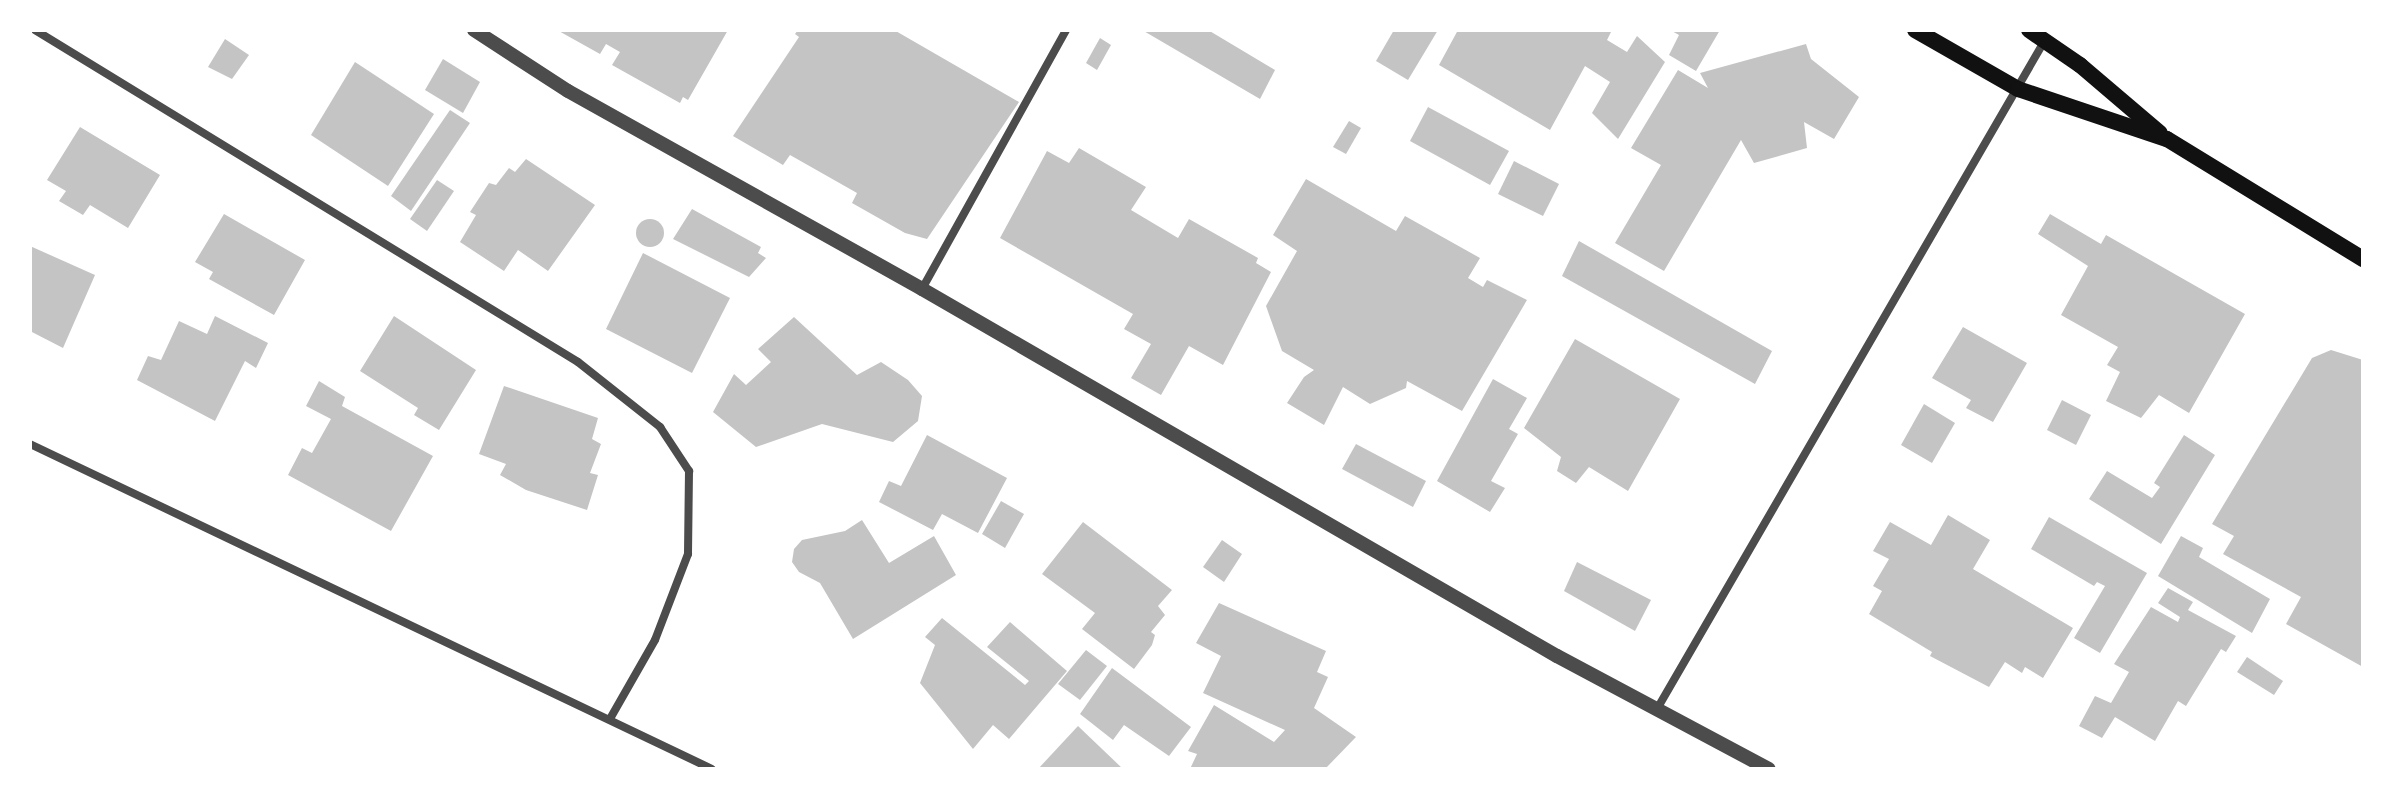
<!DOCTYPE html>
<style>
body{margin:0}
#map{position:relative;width:2393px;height:799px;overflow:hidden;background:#fff;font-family:Ubuntu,sans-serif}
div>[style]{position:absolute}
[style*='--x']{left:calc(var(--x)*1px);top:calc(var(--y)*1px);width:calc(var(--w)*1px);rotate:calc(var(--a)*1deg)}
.building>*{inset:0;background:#c4c4c4}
.round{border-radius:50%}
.minor>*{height:8px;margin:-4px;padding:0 4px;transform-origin:4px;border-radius:4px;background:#4c4c4c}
.tertiary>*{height:14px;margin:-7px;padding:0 7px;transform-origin:7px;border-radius:7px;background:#4c4c4c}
.secondary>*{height:16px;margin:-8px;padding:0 8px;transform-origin:8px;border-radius:8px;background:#111}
span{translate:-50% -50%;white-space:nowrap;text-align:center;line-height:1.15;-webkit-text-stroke:8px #fff;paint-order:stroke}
.frame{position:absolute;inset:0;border:32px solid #fff;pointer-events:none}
</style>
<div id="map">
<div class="building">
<i style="clip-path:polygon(557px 30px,728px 30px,688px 100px,683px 97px,680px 103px,612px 65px,620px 52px,606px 44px,600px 54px)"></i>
<i style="clip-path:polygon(798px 30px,894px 30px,1019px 102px,927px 239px,905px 233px,852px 203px,857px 193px,790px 155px,783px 165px,733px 136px,799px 37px,795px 34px)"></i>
<i style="clip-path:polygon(1142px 30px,1208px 30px,1275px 70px,1260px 99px)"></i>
<i style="clip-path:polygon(1394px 30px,1438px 30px,1408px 80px,1376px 61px)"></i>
<i style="clip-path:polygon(1458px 30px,1612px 30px,1607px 40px,1627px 52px,1637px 36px,1665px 62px,1618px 139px,1592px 113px,1610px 82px,1585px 66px,1550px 130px,1439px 65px)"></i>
<i style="clip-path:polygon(1670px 30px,1720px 30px,1696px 71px,1669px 55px,1679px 35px)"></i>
<i style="clip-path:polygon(1100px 38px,1111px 45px,1097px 70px,1086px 63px)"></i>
<i style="clip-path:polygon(225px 39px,249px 55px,232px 79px,208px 67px)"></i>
<i style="clip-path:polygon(1806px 44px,1811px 59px,1859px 97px,1834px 139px,1804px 122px,1807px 148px,1754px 163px,1741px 140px,1664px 271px,1615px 243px,1661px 165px,1631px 148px,1678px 70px,1708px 88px,1700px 73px)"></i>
<i style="clip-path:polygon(443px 59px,480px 82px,463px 113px,425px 90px)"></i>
<i style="clip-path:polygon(355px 62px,434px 114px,388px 186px,311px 135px)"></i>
<i style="clip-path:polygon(1428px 107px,1509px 151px,1490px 185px,1410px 141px)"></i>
<i style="clip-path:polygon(450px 110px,470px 123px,411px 211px,391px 196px)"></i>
<i style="clip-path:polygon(1349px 121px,1361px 128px,1346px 154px,1333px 147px)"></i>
<i style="clip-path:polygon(80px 127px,160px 175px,128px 228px,90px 205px,83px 215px,59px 201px,66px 191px,47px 180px)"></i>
<i style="clip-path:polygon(1079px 148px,1146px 187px,1131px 210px,1178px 238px,1189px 219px,1258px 258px,1256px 263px,1271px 272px,1223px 365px,1189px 346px,1161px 395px,1131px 378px,1151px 344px,1124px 329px,1133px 314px,1000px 238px,1047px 151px,1069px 163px)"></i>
<i style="clip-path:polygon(526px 159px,595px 205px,548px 271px,518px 250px,504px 271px,460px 242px,476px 215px,470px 212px,489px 183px,496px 185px,509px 168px,515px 172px)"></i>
<i style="clip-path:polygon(1514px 161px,1559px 184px,1543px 216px,1498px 194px)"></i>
<i style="clip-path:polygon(1306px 179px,1396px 231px,1405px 216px,1480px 258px,1468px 278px,1483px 287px,1487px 280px,1527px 300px,1462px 411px,1407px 381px,1406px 388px,1370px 404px,1343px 387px,1324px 425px,1287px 403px,1304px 377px,1314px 370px,1282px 351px,1266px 306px,1297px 251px,1273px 235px)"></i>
<i style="clip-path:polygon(437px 180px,454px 191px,427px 231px,410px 219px)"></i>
<i style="clip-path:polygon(692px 209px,761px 247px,758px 253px,766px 258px,749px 277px,673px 239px)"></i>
<i style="clip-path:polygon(224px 214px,305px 260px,274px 315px,209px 279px,213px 272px,195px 262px)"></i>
<i style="clip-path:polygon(2050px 214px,2101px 244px,2106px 235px,2245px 314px,2189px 413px,2159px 395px,2141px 418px,2106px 401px,2120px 372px,2107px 365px,2118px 347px,2061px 315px,2088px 266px,2038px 234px)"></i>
<i class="round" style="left:636px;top:219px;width:28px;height:28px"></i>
<i style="clip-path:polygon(1579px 241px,1772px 351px,1755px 384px,1562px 276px)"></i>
<i style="clip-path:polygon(30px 246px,95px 275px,63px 348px,30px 331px)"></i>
<i style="clip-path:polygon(643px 253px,730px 298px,692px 373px,606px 329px)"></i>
<i style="clip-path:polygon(215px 316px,268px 343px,256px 368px,245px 361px,215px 421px,137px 380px,148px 356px,161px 360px,179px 321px,207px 334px)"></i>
<i style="clip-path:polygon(394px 316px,476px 370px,439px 430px,414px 415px,418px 408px,360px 371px)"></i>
<i style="clip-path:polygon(794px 317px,857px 375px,881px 362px,908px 380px,922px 396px,918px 421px,893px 442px,822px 424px,756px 447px,713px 412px,734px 374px,746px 385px,771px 362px,758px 349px)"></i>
<i style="clip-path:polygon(1963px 327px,2027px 363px,1993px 422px,1966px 408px,1971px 400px,1932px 378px)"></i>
<i style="clip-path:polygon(1575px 339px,1680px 399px,1628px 491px,1589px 467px,1576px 483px,1557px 471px,1561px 457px,1524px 428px)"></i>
<i style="clip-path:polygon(2331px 350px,2363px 360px,2363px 667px,2286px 624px,2301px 597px,2223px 554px,2234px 536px,2212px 524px,2312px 358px)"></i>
<i style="clip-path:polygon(1493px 379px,1527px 398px,1509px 429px,1518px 434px,1491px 481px,1505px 488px,1490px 512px,1437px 481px)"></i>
<i style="clip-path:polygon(319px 381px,345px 397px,342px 406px,433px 456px,391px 531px,288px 475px,302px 448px,312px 453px,331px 419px,306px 406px)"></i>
<i style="clip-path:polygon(504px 386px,598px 418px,592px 439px,601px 444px,590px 473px,598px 475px,587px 510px,526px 490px,500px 475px,506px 464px,479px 454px)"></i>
<i style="clip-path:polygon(2062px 400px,2091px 415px,2076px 445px,2047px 430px)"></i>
<i style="clip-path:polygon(1924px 404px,1955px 423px,1932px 463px,1901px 445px)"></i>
<i style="clip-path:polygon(927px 435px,1007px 478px,978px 533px,942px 514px,933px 530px,879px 502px,889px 481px,901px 486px)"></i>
<i style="clip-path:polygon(2184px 435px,2215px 455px,2161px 544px,2089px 499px,2107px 471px,2152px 498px,2160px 487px,2154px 483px)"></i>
<i style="clip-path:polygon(1356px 444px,1426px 481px,1413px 507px,1342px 469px)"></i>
<i style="clip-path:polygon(1001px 501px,1024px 514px,1005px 548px,982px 534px)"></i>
<i style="clip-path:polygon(1948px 515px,1990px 540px,1973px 569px,2073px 628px,2043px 678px,2025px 667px,2022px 673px,2005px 662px,1989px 687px,1930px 656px,1932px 652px,1869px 614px,1882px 591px,1873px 586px,1889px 559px,1873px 551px,1890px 522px,1931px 545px)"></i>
<i style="clip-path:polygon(2049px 517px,2147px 573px,2100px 653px,2074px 638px,2105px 586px,2097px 582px,2094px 586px,2031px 549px)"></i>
<i style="clip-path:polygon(862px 520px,889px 563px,934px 536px,956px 575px,853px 639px,820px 583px,799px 572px,792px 562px,794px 549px,802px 540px,845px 531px)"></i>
<i style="clip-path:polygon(1083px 522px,1172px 590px,1158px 606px,1165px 615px,1151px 632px,1155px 635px,1152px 645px,1134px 669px,1082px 629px,1095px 613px,1042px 574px)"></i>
<i style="clip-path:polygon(2181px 536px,2203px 548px,2199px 557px,2270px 599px,2252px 633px,2158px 576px)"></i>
<i style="clip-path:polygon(1222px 540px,1242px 554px,1224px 582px,1203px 567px)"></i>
<i style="clip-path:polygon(1577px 562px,1651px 600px,1635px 631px,1564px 591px)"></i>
<i style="clip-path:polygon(2168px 588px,2193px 602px,2188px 610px,2236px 636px,2226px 652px,2221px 649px,2186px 706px,2178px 701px,2155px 741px,2115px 717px,2102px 738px,2079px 726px,2095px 696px,2111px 703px,2129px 672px,2114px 664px,2151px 607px,2178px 622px,2180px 617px,2158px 603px)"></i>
<i style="clip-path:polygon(1219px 603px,1326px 651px,1317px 672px,1328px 677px,1314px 708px,1356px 737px,1325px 769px,1190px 769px,1197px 754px,1188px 751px,1214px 705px,1274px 742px,1285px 730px,1203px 693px,1221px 656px,1196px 643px)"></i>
<i style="clip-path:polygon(942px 618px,1025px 685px,1029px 681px,987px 647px,1010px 622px,1067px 671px,1009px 739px,993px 725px,973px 749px,920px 683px,935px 645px,925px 637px)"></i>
<i style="clip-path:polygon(1086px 650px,1107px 666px,1080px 700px,1058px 684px)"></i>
<i style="clip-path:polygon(2247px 657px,2283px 681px,2274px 695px,2237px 672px)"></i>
<i style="clip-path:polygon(1112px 668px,1191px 727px,1169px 756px,1124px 725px,1113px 740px,1080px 714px)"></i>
<i style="clip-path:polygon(1078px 726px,1123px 769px,1038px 769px)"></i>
</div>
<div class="minor">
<i style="--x:35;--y:30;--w:636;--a:31.44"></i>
<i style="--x:578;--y:362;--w:105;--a:38.4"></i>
<i style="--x:660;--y:427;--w:53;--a:56.6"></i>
<i style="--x:689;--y:471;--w:83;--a:90.7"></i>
<i style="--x:688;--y:554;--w:92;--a:111"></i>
<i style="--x:655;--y:640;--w:91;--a:119.7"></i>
<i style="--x:922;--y:289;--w:296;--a:-60.9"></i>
<i style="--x:30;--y:444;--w:755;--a:25.48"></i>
<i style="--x:1657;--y:709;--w:773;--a:-59.89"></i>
</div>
<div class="tertiary">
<i style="--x:474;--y:30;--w:112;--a:33"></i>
<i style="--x:568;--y:91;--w:406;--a:29.2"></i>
<i style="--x:922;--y:289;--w:733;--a:30.03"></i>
<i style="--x:1557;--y:656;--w:240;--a:28.1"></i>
</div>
<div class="secondary">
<i style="--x:1915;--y:30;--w:119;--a:29.8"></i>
<i style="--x:2018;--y:89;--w:157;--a:18.6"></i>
<i style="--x:2167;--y:139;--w:230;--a:31.5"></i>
<i style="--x:2029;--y:30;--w:62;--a:34.5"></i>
<i style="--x:2080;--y:65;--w:105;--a:40.4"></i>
</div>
<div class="frame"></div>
</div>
